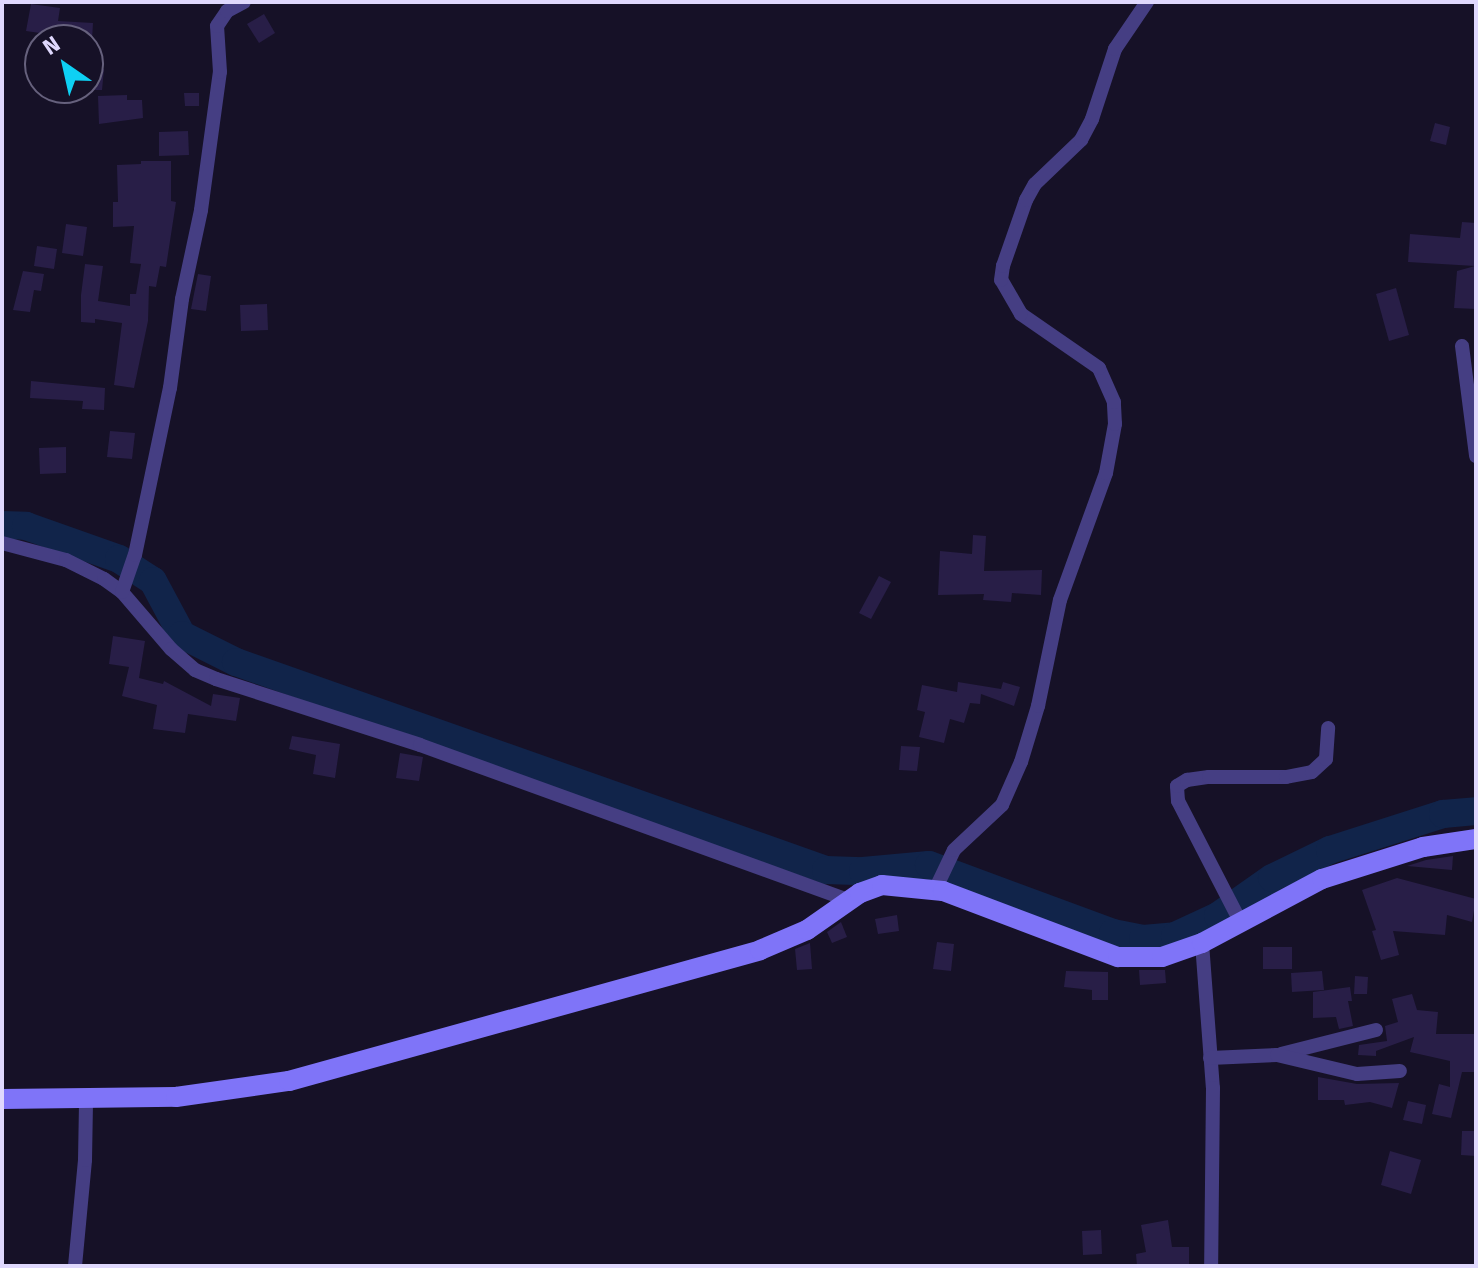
<!DOCTYPE html>
<style>
body{margin:0}
#map{position:relative;width:1478px;height:1268px;overflow:hidden;background:#161127;font-family:"Fira Sans",sans-serif}
div>[style]{position:absolute}
[style*='--x']{left:calc(var(--x)*1px);top:calc(var(--y)*1px);width:calc(var(--w)*1px);rotate:calc(var(--a)*1deg)}
.river>*{height:28px;margin:-14px;padding:0 14px;transform-origin:14px;border-radius:14px;background:#11244a}
.building>*{inset:0;background:#281e47}
.street>*{height:14px;margin:-7px;padding:0 7px;transform-origin:7px;border-radius:7px;background:#453e83}
.secondary>*{height:20px;margin:-10px;padding:0 10px;transform-origin:10px;border-radius:10px;background:#7f74f8}
span{translate:-50% -50%;white-space:nowrap;text-align:center;line-height:1.15;-webkit-text-stroke:7px #161127;paint-order:stroke}
.frame{position:absolute;inset:0;border:4px solid #dfd8fd;pointer-events:none}
.north{position:absolute;left:24px;top:24px;width:80px;height:80px;box-sizing:border-box;background:#161127;border:2px solid #66617d;border-radius:50%;rotate:326deg;font-size:22px;font-weight:700;line-height:32px;text-align:center;color:#dfd8fd}
.north::after{content:'';display:block;margin:auto;width:28px;height:36px;background:#0ed0f3;clip-path:polygon(50% 0,100% 100%,50% 72%,0 100%)}
</style>
<div id="map">
<div class="river">
<i style="--x:2;--y:525;--w:24;--a:2"></i>
<i style="--x:26;--y:526;--w:99;--a:19.5"></i>
<i style="--x:119;--y:559;--w:40;--a:32.9"></i>
<i style="--x:153;--y:581;--w:61;--a:61.8"></i>
<i style="--x:182;--y:635;--w:60;--a:26.6"></i>
<i style="--x:236;--y:662;--w:626;--a:19.42"></i>
<i style="--x:826;--y:870;--w:37;--a:2"></i>
<i style="--x:863;--y:871;--w:66;--a:-5.2"></i>
<i style="--x:929;--y:865;--w:196;--a:20.3"></i>
<i style="--x:1113;--y:933;--w:31;--a:11"></i>
<i style="--x:1143;--y:939;--w:32;--a:-5"></i>
<i style="--x:1175;--y:936;--w:47;--a:-24.9"></i>
<i style="--x:1218;--y:916;--w:66;--a:-35.1"></i>
<i style="--x:1272;--y:878;--w:64;--a:-25.8"></i>
<i style="--x:1330;--y:850;--w:119;--a:-17.7"></i>
<i style="--x:1443;--y:814;--w:33;--a:-5"></i>
</div>
<div class="building">
<i style="clip-path:polygon(31px 4px,60px 8px,58px 21px,93px 23px,92px 40px,39px 40px,40px 33px,26px 31px)"></i>
<i style="clip-path:polygon(264px 14px,275px 33px,259px 43px,247px 24px)"></i>
<i style="clip-path:polygon(88px 68px,104px 69px,102px 90px,88px 90px)"></i>
<i style="clip-path:polygon(184px 93px,199px 93px,199px 106px,185px 106px)"></i>
<i style="clip-path:polygon(127px 95px,127px 100px,142px 100px,143px 118px,99px 124px,98px 96px)"></i>
<i style="clip-path:polygon(1435px 123px,1450px 127px,1446px 145px,1430px 141px)"></i>
<i style="clip-path:polygon(188px 131px,189px 155px,159px 156px,159px 132px)"></i>
<i style="clip-path:polygon(141px 161px,171px 161px,171px 201px,176px 202px,166px 267px,160px 266px,156px 287px,149px 286px,148px 321px,134px 388px,114px 385px,122px 323px,95px 319px,95px 323px,81px 322px,81px 295px,85px 264px,103px 266px,98px 301px,130px 306px,130px 294px,136px 294px,141px 264px,130px 263px,134px 226px,113px 227px,113px 202px,118px 202px,117px 165px,141px 164px)"></i>
<i style="clip-path:polygon(1462px 222px,1476px 223px,1476px 309px,1454px 308px,1457px 271px,1475px 266px,1408px 262px,1410px 234px,1460px 238px)"></i>
<i style="clip-path:polygon(66px 224px,87px 227px,83px 256px,62px 253px)"></i>
<i style="clip-path:polygon(37px 246px,57px 249px,54px 269px,34px 266px)"></i>
<i style="clip-path:polygon(23px 271px,44px 274px,41px 291px,34px 290px,30px 312px,13px 310px)"></i>
<i style="clip-path:polygon(198px 274px,211px 276px,206px 311px,191px 309px)"></i>
<i style="clip-path:polygon(1396px 288px,1409px 335px,1389px 341px,1376px 294px)"></i>
<i style="clip-path:polygon(267px 304px,268px 330px,241px 331px,240px 305px)"></i>
<i style="clip-path:polygon(31px 381px,105px 388px,104px 410px,82px 409px,83px 401px,30px 398px)"></i>
<i style="clip-path:polygon(110px 431px,135px 433px,132px 459px,107px 457px)"></i>
<i style="clip-path:polygon(66px 447px,66px 473px,40px 474px,39px 448px)"></i>
<i style="clip-path:polygon(973px 535px,986px 536px,984px 571px,1042px 570px,1041px 595px,1012px 593px,1011px 602px,983px 600px,984px 594px,938px 595px,940px 551px,972px 554px)"></i>
<i style="clip-path:polygon(879px 576px,891px 582px,871px 619px,859px 613px)"></i>
<i style="clip-path:polygon(113px 636px,145px 641px,139px 678px,163px 684px,164px 681px,211px 706px,213px 694px,240px 698px,236px 721px,188px 714px,185px 733px,153px 729px,157px 705px,122px 696px,129px 667px,109px 664px)"></i>
<i style="clip-path:polygon(958px 682px,1001px 689px,1003px 682px,1020px 687px,1014px 706px,981px 694px,980px 704px,970px 703px,964px 723px,950px 719px,944px 743px,919px 737px,925px 712px,917px 710px,922px 685px,957px 692px)"></i>
<i style="clip-path:polygon(292px 736px,340px 744px,335px 778px,313px 774px,316px 755px,289px 749px)"></i>
<i style="clip-path:polygon(901px 746px,920px 747px,917px 771px,899px 770px)"></i>
<i style="clip-path:polygon(400px 753px,423px 757px,419px 781px,396px 778px)"></i>
<i style="clip-path:polygon(1453px 856px,1452px 870px,1407px 866px,1426px 860px)"></i>
<i style="clip-path:polygon(1397px 878px,1476px 899px,1472px 922px,1447px 915px,1445px 935px,1393px 931px,1399px 955px,1381px 960px,1372px 931px,1376px 930px,1362px 890px)"></i>
<i style="clip-path:polygon(897px 915px,899px 931px,878px 934px,875px 919px)"></i>
<i style="clip-path:polygon(841px 922px,847px 937px,832px 943px,827px 932px)"></i>
<i style="clip-path:polygon(937px 942px,954px 944px,951px 971px,933px 969px)"></i>
<i style="clip-path:polygon(810px 943px,812px 969px,797px 970px,795px 949px)"></i>
<i style="clip-path:polygon(1263px 947px,1292px 947px,1292px 969px,1263px 969px)"></i>
<i style="clip-path:polygon(1139px 970px,1165px 970px,1166px 983px,1140px 985px)"></i>
<i style="clip-path:polygon(1066px 971px,1108px 972px,1108px 1000px,1092px 1000px,1092px 990px,1064px 987px)"></i>
<i style="clip-path:polygon(1322px 971px,1324px 990px,1292px 992px,1291px 973px)"></i>
<i style="clip-path:polygon(1355px 976px,1368px 977px,1367px 994px,1354px 994px)"></i>
<i style="clip-path:polygon(1350px 987px,1352px 1001px,1348px 1001px,1353px 1026px,1339px 1029px,1336px 1017px,1313px 1018px,1313px 992px)"></i>
<i style="clip-path:polygon(1412px 994px,1417px 1010px,1438px 1012px,1436px 1034px,1476px 1034px,1476px 1072px,1462px 1072px,1451px 1118px,1432px 1114px,1439px 1084px,1450px 1087px,1450px 1061px,1410px 1052px,1414px 1037px,1376px 1051px,1376px 1056px,1358px 1055px,1359px 1045px,1387px 1041px,1385px 1026px,1398px 1022px,1392px 999px)"></i>
<i style="clip-path:polygon(1318px 1077px,1357px 1084px,1399px 1083px,1392px 1108px,1370px 1102px,1345px 1105px,1344px 1100px,1318px 1100px)"></i>
<i style="clip-path:polygon(1408px 1101px,1426px 1105px,1422px 1124px,1403px 1120px)"></i>
<i style="clip-path:polygon(1462px 1131px,1476px 1131px,1476px 1156px,1461px 1155px)"></i>
<i style="clip-path:polygon(1390px 1151px,1421px 1160px,1411px 1194px,1381px 1185px)"></i>
<i style="clip-path:polygon(1168px 1220px,1172px 1247px,1189px 1247px,1189px 1266px,1137px 1266px,1136px 1254px,1146px 1252px,1141px 1225px)"></i>
<i style="clip-path:polygon(1101px 1230px,1102px 1254px,1083px 1255px,1082px 1231px)"></i>
</div>
<div class="street">
<i style="--x:1462;--y:346;--w:111;--a:82.7"></i>
<i style="--x:2;--y:543;--w:66;--a:14.9"></i>
<i style="--x:66;--y:560;--w:42;--a:26.6"></i>
<i style="--x:104;--y:579;--w:22;--a:36"></i>
<i style="--x:122;--y:592;--w:75;--a:49.3"></i>
<i style="--x:171;--y:649;--w:32;--a:41"></i>
<i style="--x:195;--y:670;--w:23;--a:23"></i>
<i style="--x:216;--y:679;--w:214;--a:17.9"></i>
<i style="--x:420;--y:745;--w:456;--a:19.9"></i>
<i style="--x:122;--y:592;--w:39;--a:-71"></i>
<i style="--x:135;--y:555;--w:171;--a:-78.2"></i>
<i style="--x:170;--y:388;--w:90;--a:-82.3"></i>
<i style="--x:182;--y:299;--w:91;--a:-77.9"></i>
<i style="--x:201;--y:210;--w:139;--a:-82.2"></i>
<i style="--x:220;--y:72;--w:46;--a:-93.7"></i>
<i style="--x:217;--y:26;--w:18;--a:-56"></i>
<i style="--x:227;--y:11;--w:19;--a:-28"></i>
<i style="--x:935;--y:890;--w:44;--a:-64.6"></i>
<i style="--x:954;--y:850;--w:66;--a:-43.2"></i>
<i style="--x:1002;--y:805;--w:47;--a:-66.2"></i>
<i style="--x:1021;--y:762;--w:59;--a:-73.1"></i>
<i style="--x:1038;--y:706;--w:108;--a:-78.3"></i>
<i style="--x:1060;--y:600;--w:135;--a:-70.1"></i>
<i style="--x:1106;--y:473;--w:50;--a:-79.6"></i>
<i style="--x:1115;--y:424;--w:22;--a:-93"></i>
<i style="--x:1114;--y:402;--w:37;--a:-114"></i>
<i style="--x:1099;--y:368;--w:95;--a:-145.3"></i>
<i style="--x:1021;--y:314;--w:39;--a:-120"></i>
<i style="--x:1001;--y:280;--w:14;--a:-82"></i>
<i style="--x:1003;--y:266;--w:70;--a:-70.8"></i>
<i style="--x:1026;--y:200;--w:18;--a:-61"></i>
<i style="--x:1035;--y:184;--w:64;--a:-43.7"></i>
<i style="--x:1081;--y:140;--w:24;--a:-62"></i>
<i style="--x:1092;--y:119;--w:74;--a:-71.8"></i>
<i style="--x:1115;--y:49;--w:57;--a:-55.8"></i>
<i style="--x:1240;--y:921;--w:135;--a:-117.3"></i>
<i style="--x:1178;--y:801;--w:15;--a:-94"></i>
<i style="--x:1177;--y:786;--w:12;--a:-31"></i>
<i style="--x:1187;--y:780;--w:22;--a:-8"></i>
<i style="--x:1209;--y:777;--w:77;--a:0"></i>
<i style="--x:1286;--y:777;--w:26;--a:-11"></i>
<i style="--x:1312;--y:772;--w:19;--a:-43"></i>
<i style="--x:1326;--y:759;--w:31;--a:-86"></i>
<i style="--x:1202;--y:943;--w:145;--a:85.7"></i>
<i style="--x:1213;--y:1088;--w:178;--a:90.6"></i>
<i style="--x:1281;--y:1054;--w:98;--a:-14.2"></i>
<i style="--x:1210;--y:1058;--w:67;--a:-2.6"></i>
<i style="--x:1277;--y:1055;--w:82;--a:13.4"></i>
<i style="--x:1357;--y:1074;--w:43;--a:-4"></i>
<i style="--x:75;--y:1266;--w:106;--a:-84.6"></i>
<i style="--x:85;--y:1160;--w:60;--a:-89"></i>
</div>
<div class="secondary">
<i style="--x:2;--y:1099;--w:174;--a:-0.7"></i>
<i style="--x:176;--y:1097;--w:114;--a:-8.1"></i>
<i style="--x:289;--y:1081;--w:489;--a:-15.5"></i>
<i style="--x:760;--y:950;--w:51;--a:-23.1"></i>
<i style="--x:807;--y:930;--w:65;--a:-34.9"></i>
<i style="--x:860;--y:893;--w:23;--a:-20"></i>
<i style="--x:882;--y:885;--w:61;--a:5.6"></i>
<i style="--x:943;--y:891;--w:187;--a:20.7"></i>
<i style="--x:1118;--y:957;--w:44;--a:0"></i>
<i style="--x:1162;--y:957;--w:42;--a:-19.3"></i>
<i style="--x:1202;--y:943;--w:136;--a:-28.1"></i>
<i style="--x:1322;--y:879;--w:106;--a:-17.6"></i>
<i style="--x:1423;--y:847;--w:54;--a:-8.6"></i>
</div>
<div class="frame"></div>
<div class="north">N</div>
</div>
